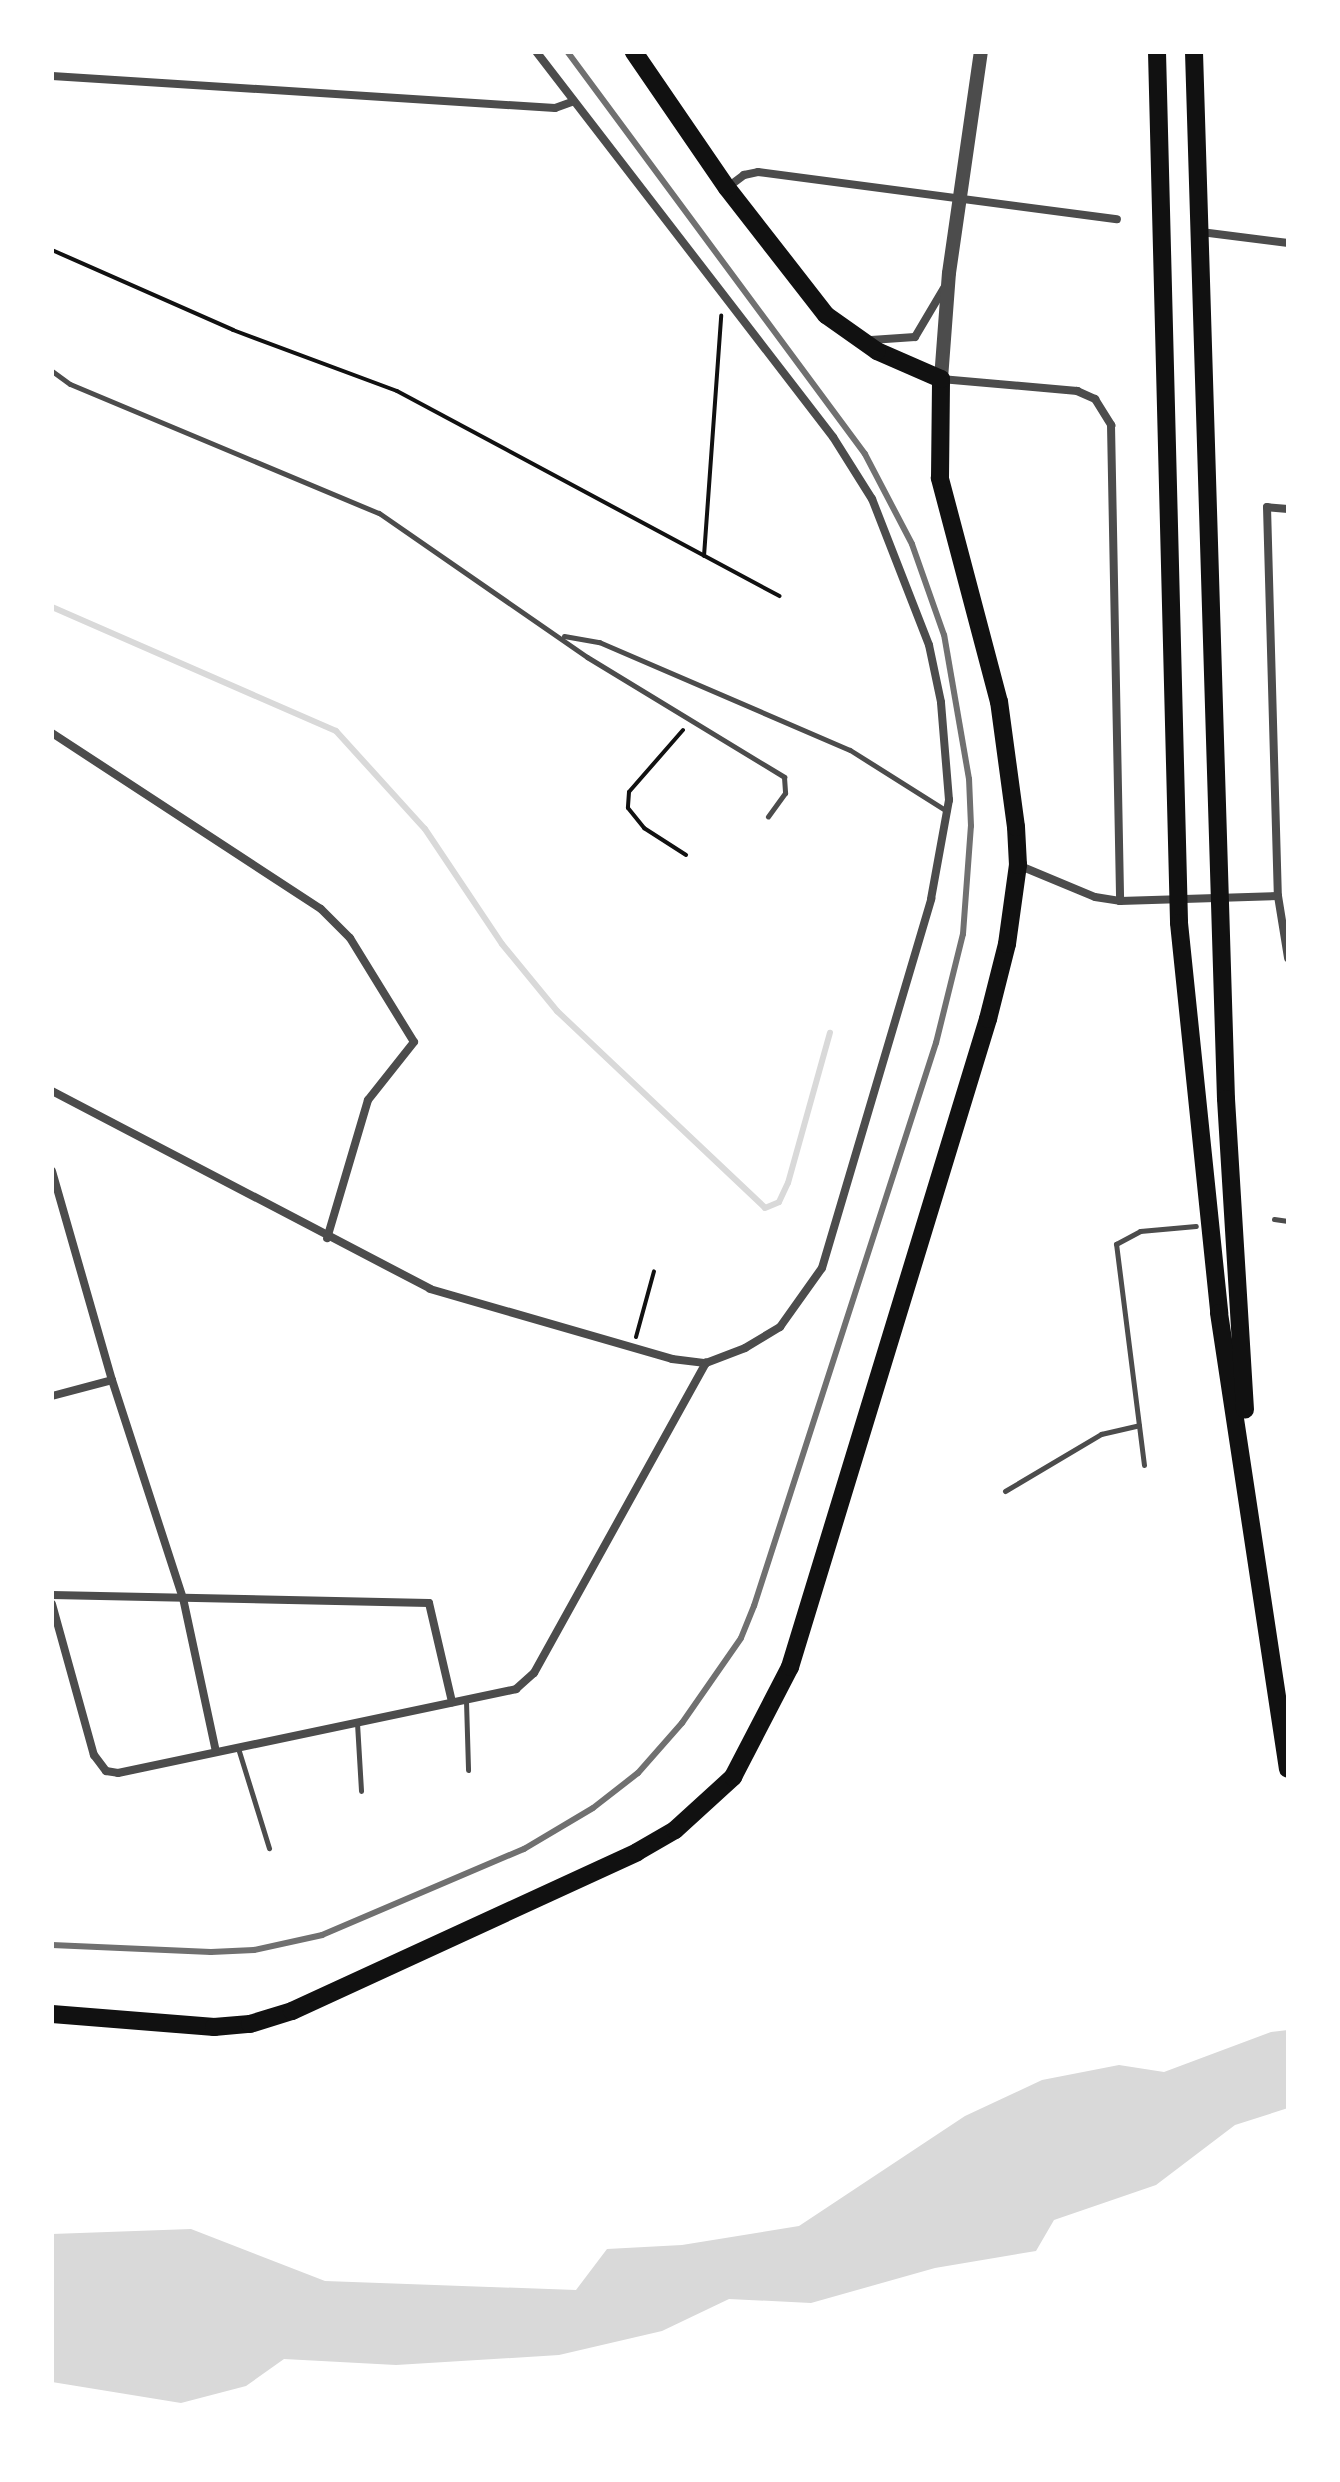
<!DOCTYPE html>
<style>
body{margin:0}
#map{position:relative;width:1340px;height:2482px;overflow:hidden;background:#fff;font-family:"Public Sans",sans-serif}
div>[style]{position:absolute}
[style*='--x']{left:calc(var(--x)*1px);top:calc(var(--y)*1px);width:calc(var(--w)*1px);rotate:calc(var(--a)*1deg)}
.water>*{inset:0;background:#d9d9d9}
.stream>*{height:6px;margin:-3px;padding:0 3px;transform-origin:3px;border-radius:3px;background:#d9d9d9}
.path>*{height:4px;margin:-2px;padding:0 2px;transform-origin:2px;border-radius:2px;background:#111}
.service>*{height:5px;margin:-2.5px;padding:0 2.5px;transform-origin:2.5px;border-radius:2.5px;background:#4c4c4c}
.minor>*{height:8px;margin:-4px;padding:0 4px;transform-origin:4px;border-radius:4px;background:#4c4c4c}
.tertiary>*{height:14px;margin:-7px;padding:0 7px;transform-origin:7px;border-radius:7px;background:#4c4c4c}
.trunk>*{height:18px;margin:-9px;padding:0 9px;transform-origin:9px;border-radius:9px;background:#111}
.rail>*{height:6px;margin:-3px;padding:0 3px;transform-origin:3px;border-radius:3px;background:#707070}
span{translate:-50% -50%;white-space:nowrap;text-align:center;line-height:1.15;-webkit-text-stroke:7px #fff;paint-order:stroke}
.frame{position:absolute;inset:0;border:54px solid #fff;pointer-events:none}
</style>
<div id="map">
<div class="water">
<i style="clip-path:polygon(1288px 2030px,1288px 2108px,1235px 2125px,1156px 2185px,1054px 2220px,1036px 2251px,935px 2268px,811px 2303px,729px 2299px,662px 2331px,559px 2355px,396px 2365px,284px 2359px,246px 2386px,181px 2403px,52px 2382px,52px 2234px,191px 2229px,325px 2281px,576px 2290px,607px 2249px,682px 2245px,799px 2226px,965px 2116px,1042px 2080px,1119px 2065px,1164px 2072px,1271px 2032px)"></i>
</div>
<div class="stream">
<i style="--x:52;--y:607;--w:310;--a:23.6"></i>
<i style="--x:336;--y:731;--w:132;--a:47.8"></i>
<i style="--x:425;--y:829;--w:138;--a:56.2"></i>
<i style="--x:502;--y:944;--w:87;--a:50.6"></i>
<i style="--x:557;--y:1011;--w:286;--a:43.4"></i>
<i style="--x:765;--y:1208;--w:15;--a:-23"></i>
<i style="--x:779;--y:1202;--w:21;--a:-65"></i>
<i style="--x:788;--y:1183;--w:156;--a:-74.4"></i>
</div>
<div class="path">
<i style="--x:52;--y:250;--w:198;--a:23.8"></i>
<i style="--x:233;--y:330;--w:175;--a:20.4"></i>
<i style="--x:397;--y:391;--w:434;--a:28.2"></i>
<i style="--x:704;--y:556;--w:241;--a:-85.9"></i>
<i style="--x:683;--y:730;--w:82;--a:131.1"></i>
<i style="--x:629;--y:792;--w:16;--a:94"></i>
<i style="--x:628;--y:808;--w:26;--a:51"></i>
<i style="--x:644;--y:828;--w:50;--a:32.7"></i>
<i style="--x:636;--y:1337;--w:68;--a:-74.7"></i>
</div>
<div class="service">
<i style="--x:52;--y:371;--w:22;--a:36"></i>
<i style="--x:70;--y:384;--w:335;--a:22.7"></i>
<i style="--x:379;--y:513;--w:253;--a:34.7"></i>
<i style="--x:587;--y:657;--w:231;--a:31.3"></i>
<i style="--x:784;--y:777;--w:16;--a:86"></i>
<i style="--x:785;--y:793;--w:29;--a:126"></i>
<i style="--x:564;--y:636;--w:36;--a:10"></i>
<i style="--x:599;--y:642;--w:273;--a:23.3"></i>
<i style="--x:850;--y:750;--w:115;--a:32.2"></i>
<i style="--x:1274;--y:1219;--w:14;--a:8"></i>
<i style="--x:1144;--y:1465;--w:223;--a:-97.2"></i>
<i style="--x:1116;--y:1244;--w:27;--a:-28"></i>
<i style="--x:1140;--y:1231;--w:56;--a:-5.1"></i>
<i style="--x:1005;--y:1491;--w:112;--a:-30.7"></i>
<i style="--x:1101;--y:1434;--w:39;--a:-13"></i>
<i style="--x:466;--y:1701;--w:69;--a:88.3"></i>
<i style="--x:357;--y:1723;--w:68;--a:86.6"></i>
<i style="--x:238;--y:1748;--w:105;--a:72.8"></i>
</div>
<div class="minor">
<i style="--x:52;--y:76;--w:504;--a:3.64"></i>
<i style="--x:555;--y:108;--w:20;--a:-20"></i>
<i style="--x:728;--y:187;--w:20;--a:-37"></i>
<i style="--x:744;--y:175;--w:14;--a:-12"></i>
<i style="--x:758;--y:172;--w:362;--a:7.5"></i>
<i style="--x:1201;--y:232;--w:88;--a:7.2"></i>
<i style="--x:871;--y:340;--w:44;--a:-3.9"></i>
<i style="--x:915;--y:337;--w:57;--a:-59.4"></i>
<i style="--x:941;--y:379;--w:137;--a:5"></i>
<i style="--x:1077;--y:391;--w:20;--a:24"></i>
<i style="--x:1095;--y:399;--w:31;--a:58"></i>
<i style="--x:1111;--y:425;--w:476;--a:88.9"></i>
<i style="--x:1288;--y:509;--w:21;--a:-175"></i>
<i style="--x:1267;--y:507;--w:389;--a:88.4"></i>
<i style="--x:1278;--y:896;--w:63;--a:80.8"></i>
<i style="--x:52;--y:733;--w:321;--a:33.2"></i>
<i style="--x:321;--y:909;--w:41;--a:45"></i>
<i style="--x:350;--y:938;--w:122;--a:58.4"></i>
<i style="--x:414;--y:1042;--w:74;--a:128.4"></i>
<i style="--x:368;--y:1100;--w:144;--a:106.5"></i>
<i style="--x:1018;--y:865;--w:83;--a:22.6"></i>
<i style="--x:1095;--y:897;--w:25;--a:9"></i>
<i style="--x:1120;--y:901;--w:158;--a:-1.8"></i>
<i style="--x:52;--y:1091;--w:427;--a:27.6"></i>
<i style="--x:430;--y:1289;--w:252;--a:16.1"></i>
<i style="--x:672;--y:1359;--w:34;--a:7"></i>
<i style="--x:706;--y:1363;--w:42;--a:-21"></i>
<i style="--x:745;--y:1348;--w:41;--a:-31"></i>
<i style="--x:780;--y:1327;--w:72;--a:-54.6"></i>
<i style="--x:822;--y:1268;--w:385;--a:-73.5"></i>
<i style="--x:931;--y:899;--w:101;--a:-79.7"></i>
<i style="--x:949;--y:800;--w:98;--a:-94.7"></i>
<i style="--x:941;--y:702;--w:58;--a:-101.9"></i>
<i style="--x:929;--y:645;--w:157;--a:-111.3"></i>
<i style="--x:872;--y:499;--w:73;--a:-122.2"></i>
<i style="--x:833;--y:437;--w:486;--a:-127.6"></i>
<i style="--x:52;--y:1171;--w:217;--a:74"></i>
<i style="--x:112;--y:1380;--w:229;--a:72"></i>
<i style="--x:183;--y:1598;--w:157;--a:77.9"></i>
<i style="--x:52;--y:1396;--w:62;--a:-14.9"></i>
<i style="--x:52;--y:1595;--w:377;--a:1.2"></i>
<i style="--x:429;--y:1603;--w:102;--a:76.9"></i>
<i style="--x:52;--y:1604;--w:157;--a:74.5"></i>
<i style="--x:94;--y:1755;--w:20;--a:53"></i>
<i style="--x:106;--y:1771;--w:12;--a:9"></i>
<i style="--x:118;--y:1773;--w:407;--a:-11.9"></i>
<i style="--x:516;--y:1689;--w:24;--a:-42"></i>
<i style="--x:534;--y:1673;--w:355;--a:-61"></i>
</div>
<div class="tertiary">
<i style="--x:941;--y:379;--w:106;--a:-85.7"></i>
<i style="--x:949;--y:273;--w:223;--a:-81.8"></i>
</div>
<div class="trunk">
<i style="--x:1157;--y:52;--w:871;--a:88.55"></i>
<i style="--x:1179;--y:923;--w:392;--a:84.1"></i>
<i style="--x:1219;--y:1313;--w:461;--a:81.4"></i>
<i style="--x:1194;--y:52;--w:1047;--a:88.25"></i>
<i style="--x:1226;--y:1099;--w:311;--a:86.5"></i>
<i style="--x:52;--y:2014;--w:163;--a:4.6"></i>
<i style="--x:214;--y:2027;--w:36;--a:-5"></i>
<i style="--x:250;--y:2024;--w:44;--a:-17.2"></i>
<i style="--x:292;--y:2011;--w:380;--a:-24.7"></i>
<i style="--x:637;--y:1852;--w:44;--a:-30.1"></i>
<i style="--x:675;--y:1830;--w:79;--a:-42.4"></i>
<i style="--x:733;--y:1777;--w:124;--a:-62.6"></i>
<i style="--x:790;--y:1667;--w:678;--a:-73.01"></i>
<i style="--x:988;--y:1019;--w:77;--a:-75.8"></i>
<i style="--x:1007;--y:944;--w:80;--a:-82.1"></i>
<i style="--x:1018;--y:865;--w:38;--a:-93"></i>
<i style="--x:1016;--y:827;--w:126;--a:-97.7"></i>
<i style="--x:999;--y:702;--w:232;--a:-104.8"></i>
<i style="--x:940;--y:478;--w:99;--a:-89.4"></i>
<i style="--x:941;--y:379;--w:70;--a:-156.4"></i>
<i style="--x:877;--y:351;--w:62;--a:-144.8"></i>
<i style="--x:826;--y:315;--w:161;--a:-127.9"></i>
<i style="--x:727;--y:188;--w:165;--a:-124.4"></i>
</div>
<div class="rail">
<i style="--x:52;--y:1945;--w:159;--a:2.5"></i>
<i style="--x:211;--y:1952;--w:43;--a:-2.7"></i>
<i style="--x:254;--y:1950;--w:70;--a:-12.4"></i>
<i style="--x:322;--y:1935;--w:220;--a:-23.1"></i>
<i style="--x:524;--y:1849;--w:80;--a:-30.7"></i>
<i style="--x:593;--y:1808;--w:57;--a:-37.9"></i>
<i style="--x:638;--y:1773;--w:67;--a:-48.7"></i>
<i style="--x:682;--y:1723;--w:103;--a:-55.2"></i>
<i style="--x:741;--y:1638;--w:35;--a:-68"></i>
<i style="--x:754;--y:1606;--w:592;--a:-72.09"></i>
<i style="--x:936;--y:1043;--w:112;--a:-76.1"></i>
<i style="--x:963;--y:934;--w:108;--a:-85.8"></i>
<i style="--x:971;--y:826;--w:47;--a:-92.4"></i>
<i style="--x:969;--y:779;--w:146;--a:-99.8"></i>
<i style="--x:944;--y:635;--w:96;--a:-109.4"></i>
<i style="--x:912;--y:544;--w:102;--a:-117.6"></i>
<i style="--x:865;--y:454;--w:500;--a:-126.5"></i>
</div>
<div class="frame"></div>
</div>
